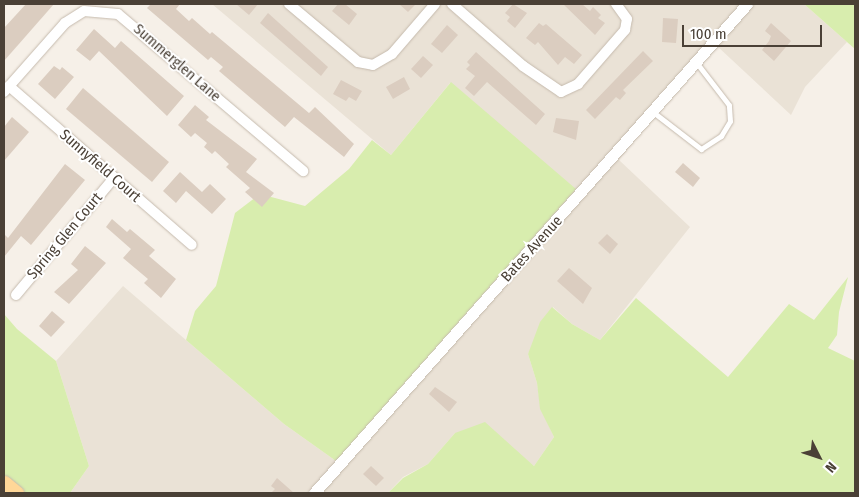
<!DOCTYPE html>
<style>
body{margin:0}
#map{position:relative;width:859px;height:497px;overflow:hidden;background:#f6f0e8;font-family:"Fira Sans Condensed",sans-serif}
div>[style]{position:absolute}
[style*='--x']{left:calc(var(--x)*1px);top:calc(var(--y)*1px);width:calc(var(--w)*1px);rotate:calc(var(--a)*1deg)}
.residential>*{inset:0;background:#eae2d6}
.green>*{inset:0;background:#d8edae}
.building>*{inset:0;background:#dbcdc0}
.roads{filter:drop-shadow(0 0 1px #c5baad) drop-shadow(0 0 1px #c5baad)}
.service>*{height:5px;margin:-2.5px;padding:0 2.5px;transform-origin:2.5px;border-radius:2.5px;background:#fff}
.minor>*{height:10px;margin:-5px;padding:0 5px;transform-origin:5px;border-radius:5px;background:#fff}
.tertiary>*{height:11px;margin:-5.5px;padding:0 5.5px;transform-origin:5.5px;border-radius:5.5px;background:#fff}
.primary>*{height:15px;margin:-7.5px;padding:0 7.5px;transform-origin:7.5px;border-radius:7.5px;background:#ffd798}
span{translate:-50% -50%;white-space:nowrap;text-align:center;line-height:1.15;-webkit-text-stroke:4px #fff;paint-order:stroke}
.street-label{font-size:15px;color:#4a4036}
.frame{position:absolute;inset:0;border:5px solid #4a4036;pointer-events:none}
.north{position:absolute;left:794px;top:432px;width:50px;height:50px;-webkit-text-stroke:4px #fff;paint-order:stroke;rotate:131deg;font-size:14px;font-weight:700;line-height:20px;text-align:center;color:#4a4036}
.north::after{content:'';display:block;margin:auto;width:18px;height:22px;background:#4a4036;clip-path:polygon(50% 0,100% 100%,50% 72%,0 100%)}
.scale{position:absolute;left:682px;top:25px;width:140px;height:22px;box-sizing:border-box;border:2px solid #4a4036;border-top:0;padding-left:6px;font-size:15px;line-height:18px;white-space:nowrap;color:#4a4036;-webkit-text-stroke:4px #fff;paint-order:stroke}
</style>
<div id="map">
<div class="residential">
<i style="clip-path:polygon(212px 4px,740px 4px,553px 218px,450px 83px,391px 155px)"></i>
<i style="clip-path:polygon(755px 4px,804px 4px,847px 42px,805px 87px,791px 115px,717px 46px)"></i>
<i style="clip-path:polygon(644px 129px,619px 160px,690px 227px,600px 340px,572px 324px,553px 307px,528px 354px,537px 383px,541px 409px,554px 437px,534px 466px,512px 448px,455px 433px,428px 464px,403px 477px,388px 493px,322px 493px)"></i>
<i style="clip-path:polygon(123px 286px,284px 424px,336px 461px,307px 493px,70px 493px,89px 466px,56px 361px)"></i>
</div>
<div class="green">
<i style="clip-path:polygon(804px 4px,855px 4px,855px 49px,847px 42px)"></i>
<i style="clip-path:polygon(451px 82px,576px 189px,336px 461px,284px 424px,186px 340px,195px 311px,216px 286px,235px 213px,260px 194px,305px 206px,349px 169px,372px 140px,391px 155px)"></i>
<i style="clip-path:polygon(848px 277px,839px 312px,837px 335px,828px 348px,855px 361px,855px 493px,388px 493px,403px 478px,428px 464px,455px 433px,485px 422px,534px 466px,554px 437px,540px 409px,537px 383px,528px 354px,540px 322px,552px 307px,572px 324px,600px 340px,636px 298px,728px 377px,789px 304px,814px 320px)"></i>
<i style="clip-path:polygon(4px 314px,17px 329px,56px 361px,89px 466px,70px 493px,23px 493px,4px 476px)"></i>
</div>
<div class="building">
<i style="clip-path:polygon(26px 4px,54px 4px,4px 61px,4px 28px)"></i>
<i style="clip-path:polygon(151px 4px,180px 4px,176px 9px,189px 21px,192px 18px,210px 34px,212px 32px,309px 113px,315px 107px,354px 144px,344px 157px,294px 117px,285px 127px,219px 71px,223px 67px,211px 57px,208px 60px,147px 8px)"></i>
<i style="clip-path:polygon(236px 4px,258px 4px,249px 15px)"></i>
<i style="clip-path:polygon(338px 4px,345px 4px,357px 14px,349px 25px,332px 11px)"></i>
<i style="clip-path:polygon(399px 4px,416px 4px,408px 12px)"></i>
<i style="clip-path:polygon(513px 4px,527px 13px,515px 28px,507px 21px,510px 17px,505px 13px)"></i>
<i style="clip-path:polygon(563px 4px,582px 4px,590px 11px,593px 7px,601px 15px,598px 18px,605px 23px,595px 35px)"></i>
<i style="clip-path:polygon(268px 13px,328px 67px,321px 76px,260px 23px)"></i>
<i style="clip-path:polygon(663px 18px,678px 19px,676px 43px,662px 42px)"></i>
<i style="clip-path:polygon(539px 23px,543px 26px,546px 24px,582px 55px,574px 64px,565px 57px,558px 65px,538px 42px,535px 45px,526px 38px)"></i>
<i style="clip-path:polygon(771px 23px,791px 41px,774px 61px,762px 50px,769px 41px,771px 36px,765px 31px)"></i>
<i style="clip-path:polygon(447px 25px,458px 35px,442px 53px,431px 44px)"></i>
<i style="clip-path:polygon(94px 29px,115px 48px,121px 41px,184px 96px,167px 116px,99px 51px,90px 61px,76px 50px)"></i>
<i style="clip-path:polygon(643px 51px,653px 61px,623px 90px,626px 93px,620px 100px,616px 97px,595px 119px,586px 110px)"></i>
<i style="clip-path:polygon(476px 52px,545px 114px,536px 125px,487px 82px,474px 96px,465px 88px,475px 76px,466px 69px,470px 65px,467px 62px)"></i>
<i style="clip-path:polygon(423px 56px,433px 65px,421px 78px,411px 69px)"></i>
<i style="clip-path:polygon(54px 66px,60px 70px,62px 67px,74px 77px,55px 99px,38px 84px)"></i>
<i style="clip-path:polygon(404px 77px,410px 89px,393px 99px,386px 87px)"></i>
<i style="clip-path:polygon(341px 80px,362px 91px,356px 101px,349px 97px,346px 101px,333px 94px)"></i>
<i style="clip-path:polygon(83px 88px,169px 162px,152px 182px,66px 109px)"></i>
<i style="clip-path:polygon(195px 105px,209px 117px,206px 120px,257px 159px,246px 172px,274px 193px,262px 207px,245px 192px,250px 188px,226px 167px,229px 164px,215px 151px,212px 154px,204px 147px,207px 143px,195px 133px,191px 137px,178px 125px)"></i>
<i style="clip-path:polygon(12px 117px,29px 132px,4px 161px,4px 127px)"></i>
<i style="clip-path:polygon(556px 118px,579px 121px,576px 140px,553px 132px)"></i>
<i style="clip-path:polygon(683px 163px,700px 178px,693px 187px,675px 172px)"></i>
<i style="clip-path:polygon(65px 164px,85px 180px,31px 245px,21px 236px,4px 257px,4px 234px,8px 238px)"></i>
<i style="clip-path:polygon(180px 172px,202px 192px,210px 184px,226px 199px,212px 214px,186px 191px,176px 203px,163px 191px)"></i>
<i style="clip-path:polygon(112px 219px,127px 232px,130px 229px,155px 250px,149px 256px,176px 279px,161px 298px,144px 283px,148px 279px,123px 258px,131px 249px,106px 227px)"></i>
<i style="clip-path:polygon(607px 234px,618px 244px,610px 254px,598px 243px)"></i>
<i style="clip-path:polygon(85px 246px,106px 263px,69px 304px,54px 292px,78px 270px,71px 264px)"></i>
<i style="clip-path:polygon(569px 268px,592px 288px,583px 304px,557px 281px)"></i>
<i style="clip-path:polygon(52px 311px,65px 322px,51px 337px,39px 326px)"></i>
<i style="clip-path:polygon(435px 387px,457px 402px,449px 412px,429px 394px)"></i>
<i style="clip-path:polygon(371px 466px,384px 478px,376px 486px,363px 474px)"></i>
<i style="clip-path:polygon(277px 478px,294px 493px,271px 493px,275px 489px,271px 486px)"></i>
</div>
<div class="roads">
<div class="service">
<i style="--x:653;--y:112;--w:61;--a:37.6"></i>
<i style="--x:701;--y:149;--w:24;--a:-33"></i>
<i style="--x:721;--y:136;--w:17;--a:-59"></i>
<i style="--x:730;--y:121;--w:16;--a:-94"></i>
<i style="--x:729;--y:105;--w:54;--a:-127.5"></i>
</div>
<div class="minor">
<i style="--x:289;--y:4;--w:90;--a:40"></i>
<i style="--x:358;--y:62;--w:15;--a:11"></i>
<i style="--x:373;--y:65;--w:22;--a:-30"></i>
<i style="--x:392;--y:54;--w:66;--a:-49.3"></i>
<i style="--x:452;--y:4;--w:94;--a:41.1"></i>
<i style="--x:523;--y:66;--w:46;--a:34.4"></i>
<i style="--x:561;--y:92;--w:19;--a:-25"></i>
<i style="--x:578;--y:84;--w:72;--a:-49"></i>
<i style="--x:625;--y:30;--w:11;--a:-80"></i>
<i style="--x:627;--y:19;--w:19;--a:-126"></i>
<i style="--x:9;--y:86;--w:242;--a:41"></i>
<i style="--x:4;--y:92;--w:92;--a:-48.5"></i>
<i style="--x:65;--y:23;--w:22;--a:-32"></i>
<i style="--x:84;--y:11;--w:34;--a:5"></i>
<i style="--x:118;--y:14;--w:243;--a:40.3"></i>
<i style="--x:16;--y:295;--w:153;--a:-50.1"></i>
</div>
<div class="tertiary">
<i style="--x:314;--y:493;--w:653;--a:-48.48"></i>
</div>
<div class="primary">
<i style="--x:4;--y:483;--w:16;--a:40"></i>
</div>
</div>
<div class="street-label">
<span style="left:177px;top:63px;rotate:41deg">Summerglen Lane</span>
<span style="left:100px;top:166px;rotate:41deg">Sunnyfield Court</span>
<span style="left:65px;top:236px;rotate:-50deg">Spring Glen Court</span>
<span style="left:532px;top:249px;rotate:-48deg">Bates Avenue</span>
</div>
<div class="frame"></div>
<div class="north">N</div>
<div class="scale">100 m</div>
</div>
